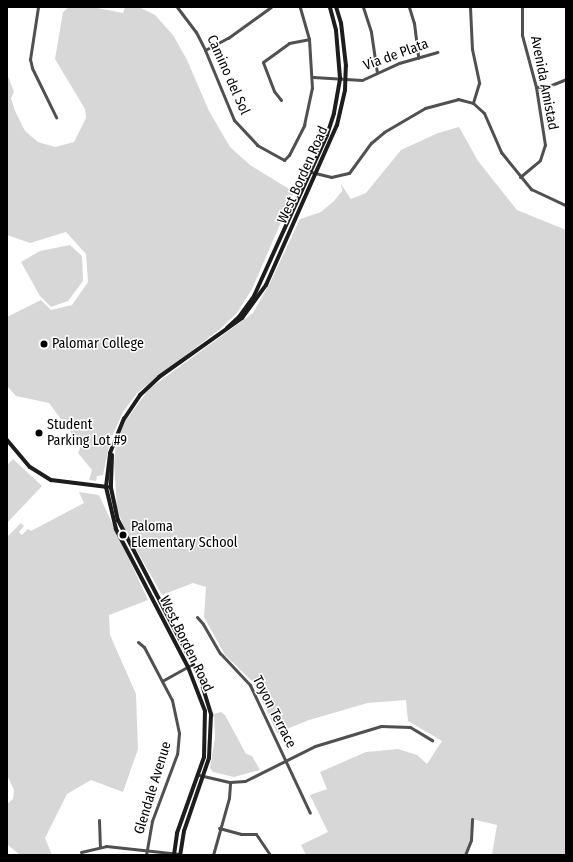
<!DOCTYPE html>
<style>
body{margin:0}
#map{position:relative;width:573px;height:862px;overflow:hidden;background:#fff;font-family:"Fira Sans Condensed",sans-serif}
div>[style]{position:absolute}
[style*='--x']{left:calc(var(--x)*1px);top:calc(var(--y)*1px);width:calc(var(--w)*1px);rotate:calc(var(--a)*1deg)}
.green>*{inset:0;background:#d7d7d7}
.street>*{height:3px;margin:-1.5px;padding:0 1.5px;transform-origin:1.5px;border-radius:1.5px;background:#505050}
.secondary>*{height:4px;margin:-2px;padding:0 2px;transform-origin:2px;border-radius:2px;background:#1d1d1d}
.dots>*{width:11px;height:11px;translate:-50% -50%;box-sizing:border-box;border:2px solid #fff;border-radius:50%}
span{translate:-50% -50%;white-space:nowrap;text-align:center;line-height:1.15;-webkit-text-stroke:3px #fff;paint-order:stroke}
.street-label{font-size:14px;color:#000}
.poi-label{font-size:14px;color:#000}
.left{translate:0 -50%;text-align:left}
.frame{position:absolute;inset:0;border:8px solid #000;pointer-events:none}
</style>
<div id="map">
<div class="green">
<i style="clip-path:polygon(69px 7px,92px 7px,123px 13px,125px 7px,139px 7px,155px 15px,173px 35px,187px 60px,209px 111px,230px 147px,250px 165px,294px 192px,252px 289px,237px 313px,220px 329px,138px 392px,123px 412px,110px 441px,103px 475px,97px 476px,96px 481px,89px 480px,92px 470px,78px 453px,81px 446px,49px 403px,16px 396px,7px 386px,7px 317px,41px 300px,51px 310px,72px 305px,88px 282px,86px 254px,66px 232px,30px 243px,7px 235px,7px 74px,14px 92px,11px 98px,15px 111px,25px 131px,38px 142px,55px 147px,74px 142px,86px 118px,85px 109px,55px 59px,63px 12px)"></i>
<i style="clip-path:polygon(459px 127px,478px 161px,517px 210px,566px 230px,566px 855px,492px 855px,497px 825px,472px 819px,471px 840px,465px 855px,306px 855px,301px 845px,328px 832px,310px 795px,327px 789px,320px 772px,366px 752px,398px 749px,417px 755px,427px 764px,442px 741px,408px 721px,406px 700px,368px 703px,309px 720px,277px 733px,254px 683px,225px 655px,204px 617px,206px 587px,193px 583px,162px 595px,124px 528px,117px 508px,114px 462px,116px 444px,124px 423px,149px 389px,253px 313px,271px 281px,300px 219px,321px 212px,334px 201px,342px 191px,341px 184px,351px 199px,366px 193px,401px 150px,438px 133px)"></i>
<i style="clip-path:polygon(70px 245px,82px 256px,83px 281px,68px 301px,51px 307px,40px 296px,21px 262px,40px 251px)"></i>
<i style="clip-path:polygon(13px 459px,42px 486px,7px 523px,7px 465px)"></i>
<i style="clip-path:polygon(79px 492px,99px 495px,148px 600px,109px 615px,110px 635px,136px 694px,138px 749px,123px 792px,91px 780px,67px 794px,45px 838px,52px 855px,20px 855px,7px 844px,7px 804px,13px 799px,14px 790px,7px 775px,7px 537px,21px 523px,24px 526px,19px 532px,22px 535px,28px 529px,31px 531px,84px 503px)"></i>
<i style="clip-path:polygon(221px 712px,225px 715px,246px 754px,252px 756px,260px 770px,234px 777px,213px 772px,210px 768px,215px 738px,214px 714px)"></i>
</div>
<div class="street">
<i style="--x:38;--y:7;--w:53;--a:98.7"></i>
<i style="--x:30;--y:59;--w:9;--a:77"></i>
<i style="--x:32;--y:68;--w:55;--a:63.9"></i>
<i style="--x:177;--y:7;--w:31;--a:53"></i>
<i style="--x:196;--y:32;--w:20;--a:63"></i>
<i style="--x:205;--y:50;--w:76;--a:67.5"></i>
<i style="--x:234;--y:120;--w:34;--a:47"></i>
<i style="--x:257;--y:145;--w:31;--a:29"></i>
<i style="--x:284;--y:160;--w:7;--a:-45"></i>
<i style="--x:289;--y:155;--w:34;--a:-63"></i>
<i style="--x:304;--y:125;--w:38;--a:-78"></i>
<i style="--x:312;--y:88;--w:49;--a:-93.5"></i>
<i style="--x:309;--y:39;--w:33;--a:-106"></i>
<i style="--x:363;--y:7;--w:26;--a:72"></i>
<i style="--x:371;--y:32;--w:41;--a:81.7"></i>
<i style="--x:409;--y:7;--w:17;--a:73"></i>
<i style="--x:414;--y:23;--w:35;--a:83"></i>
<i style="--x:470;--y:7;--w:42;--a:87.3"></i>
<i style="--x:472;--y:49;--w:35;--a:78"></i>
<i style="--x:479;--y:83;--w:21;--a:107"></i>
<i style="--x:205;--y:50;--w:26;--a:-28"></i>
<i style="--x:228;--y:38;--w:53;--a:-35.8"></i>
<i style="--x:313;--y:77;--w:49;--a:3.5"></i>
<i style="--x:362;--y:80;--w:41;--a:-24.7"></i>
<i style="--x:399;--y:63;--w:40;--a:-16"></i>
<i style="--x:536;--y:87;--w:13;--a:-4"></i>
<i style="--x:549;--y:86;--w:18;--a:-22"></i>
<i style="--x:281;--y:100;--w:11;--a:-128"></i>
<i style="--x:274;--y:91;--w:31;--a:-111"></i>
<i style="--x:263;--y:62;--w:32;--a:-36"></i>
<i style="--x:289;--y:43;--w:20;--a:-11"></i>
<i style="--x:311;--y:172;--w:21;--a:14"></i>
<i style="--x:331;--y:177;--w:18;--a:-13"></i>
<i style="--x:349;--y:173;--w:37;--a:-54"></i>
<i style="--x:371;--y:143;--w:17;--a:-40"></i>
<i style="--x:384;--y:132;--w:48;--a:-30.3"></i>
<i style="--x:425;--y:108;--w:34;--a:-15"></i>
<i style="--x:458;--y:99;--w:16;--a:15"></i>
<i style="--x:473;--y:103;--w:15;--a:42"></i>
<i style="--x:484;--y:113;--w:43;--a:66.4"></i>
<i style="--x:501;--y:152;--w:48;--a:51"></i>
<i style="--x:531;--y:189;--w:38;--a:25"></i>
<i style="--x:520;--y:177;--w:26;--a:-40"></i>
<i style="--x:540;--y:160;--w:16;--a:-72"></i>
<i style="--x:545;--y:145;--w:59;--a:-98.8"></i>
<i style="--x:536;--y:87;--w:54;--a:-105.1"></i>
<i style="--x:522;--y:35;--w:28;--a:-90"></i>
<i style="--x:197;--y:617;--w:9;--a:49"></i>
<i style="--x:203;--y:624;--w:34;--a:60"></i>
<i style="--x:220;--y:653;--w:44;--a:46.8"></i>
<i style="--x:250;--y:685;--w:141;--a:64.9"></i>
<i style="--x:138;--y:642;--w:8;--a:40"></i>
<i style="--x:144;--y:647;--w:60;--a:62.2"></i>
<i style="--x:172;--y:700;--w:34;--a:78"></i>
<i style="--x:179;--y:733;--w:21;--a:95"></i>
<i style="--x:177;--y:754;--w:72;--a:110.5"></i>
<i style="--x:152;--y:821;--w:35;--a:100"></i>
<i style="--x:162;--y:681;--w:35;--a:-29"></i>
<i style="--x:199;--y:775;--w:32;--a:13"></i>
<i style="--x:230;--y:782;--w:15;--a:-4"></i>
<i style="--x:245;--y:781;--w:78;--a:-26.6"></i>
<i style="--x:315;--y:746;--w:69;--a:-16.9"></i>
<i style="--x:381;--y:726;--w:29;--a:2"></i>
<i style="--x:410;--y:727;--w:26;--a:31"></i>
<i style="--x:99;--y:820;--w:27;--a:88"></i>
<i style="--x:219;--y:828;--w:23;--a:15"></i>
<i style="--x:241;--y:834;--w:15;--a:0"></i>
<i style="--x:256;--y:834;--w:25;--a:56"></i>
<i style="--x:81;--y:852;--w:26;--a:-13"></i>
<i style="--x:106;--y:846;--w:74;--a:6.2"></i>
<i style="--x:213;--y:855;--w:59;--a:-74.3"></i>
<i style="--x:229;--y:798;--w:16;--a:-86"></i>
<i style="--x:465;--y:855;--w:16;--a:-68"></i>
<i style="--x:471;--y:840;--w:21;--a:-87"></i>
</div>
<div class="secondary">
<i style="--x:227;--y:328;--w:16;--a:-43"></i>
<i style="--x:239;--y:317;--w:26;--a:-54"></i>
<i style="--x:254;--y:296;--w:177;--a:-65.6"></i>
<i style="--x:327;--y:135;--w:23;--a:-72"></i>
<i style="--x:334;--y:113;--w:36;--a:-80"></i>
<i style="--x:340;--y:78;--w:48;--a:-94.8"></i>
<i style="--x:336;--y:30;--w:24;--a:-105"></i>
<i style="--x:7;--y:440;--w:35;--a:50"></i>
<i style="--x:30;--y:467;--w:25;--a:32"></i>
<i style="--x:51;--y:480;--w:57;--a:7"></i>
<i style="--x:112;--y:455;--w:33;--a:92"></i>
<i style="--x:111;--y:488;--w:33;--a:78"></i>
<i style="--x:118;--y:520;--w:178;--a:62.6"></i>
<i style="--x:200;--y:678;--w:39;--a:73"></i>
<i style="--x:211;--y:715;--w:43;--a:92.7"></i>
<i style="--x:209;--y:758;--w:77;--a:108.9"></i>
<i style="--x:184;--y:831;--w:24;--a:99"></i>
<i style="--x:174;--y:855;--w:22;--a:-82"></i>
<i style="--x:177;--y:833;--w:81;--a:-70.4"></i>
<i style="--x:204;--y:757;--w:46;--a:-88.8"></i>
<i style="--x:205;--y:711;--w:47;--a:-111.1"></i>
<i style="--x:188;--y:667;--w:156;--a:-117.6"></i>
<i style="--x:116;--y:529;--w:43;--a:-103.4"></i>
<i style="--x:106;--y:487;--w:34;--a:-83"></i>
<i style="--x:110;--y:453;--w:37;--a:-68"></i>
<i style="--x:124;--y:419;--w:29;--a:-56"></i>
<i style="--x:140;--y:395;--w:26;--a:-43"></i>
<i style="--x:159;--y:377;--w:102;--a:-35.4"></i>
<i style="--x:242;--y:318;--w:41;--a:-54"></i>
<i style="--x:266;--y:285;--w:175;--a:-66.1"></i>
<i style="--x:337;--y:125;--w:36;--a:-77"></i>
<i style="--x:345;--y:90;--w:24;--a:-88"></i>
<i style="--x:346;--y:66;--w:43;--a:-96.6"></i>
<i style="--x:341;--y:23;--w:17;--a:-107"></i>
</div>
<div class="dots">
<i style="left:44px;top:344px;background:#000"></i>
<i style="left:39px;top:433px;background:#000"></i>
<i style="left:123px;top:535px;background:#000"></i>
</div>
<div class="street-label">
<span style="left:396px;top:55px;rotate:-20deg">Via de Plata</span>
<span style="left:228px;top:75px;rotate:66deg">Camino del Sol</span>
<span style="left:544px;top:83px;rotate:79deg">Avenida Amistad</span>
<span style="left:303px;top:175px;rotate:-66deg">West Borden Road</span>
<span style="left:186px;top:644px;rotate:64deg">West Borden Road</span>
<span style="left:274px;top:712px;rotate:63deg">Toyon Terrace</span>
<span style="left:153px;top:788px;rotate:-73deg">Glendale Avenue</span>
</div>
<div class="poi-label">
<span class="left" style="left:52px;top:344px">Palomar College</span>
<span class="left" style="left:47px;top:433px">Student<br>Parking Lot #9</span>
<span class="left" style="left:131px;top:535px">Paloma<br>Elementary School</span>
</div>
<div class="frame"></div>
</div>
